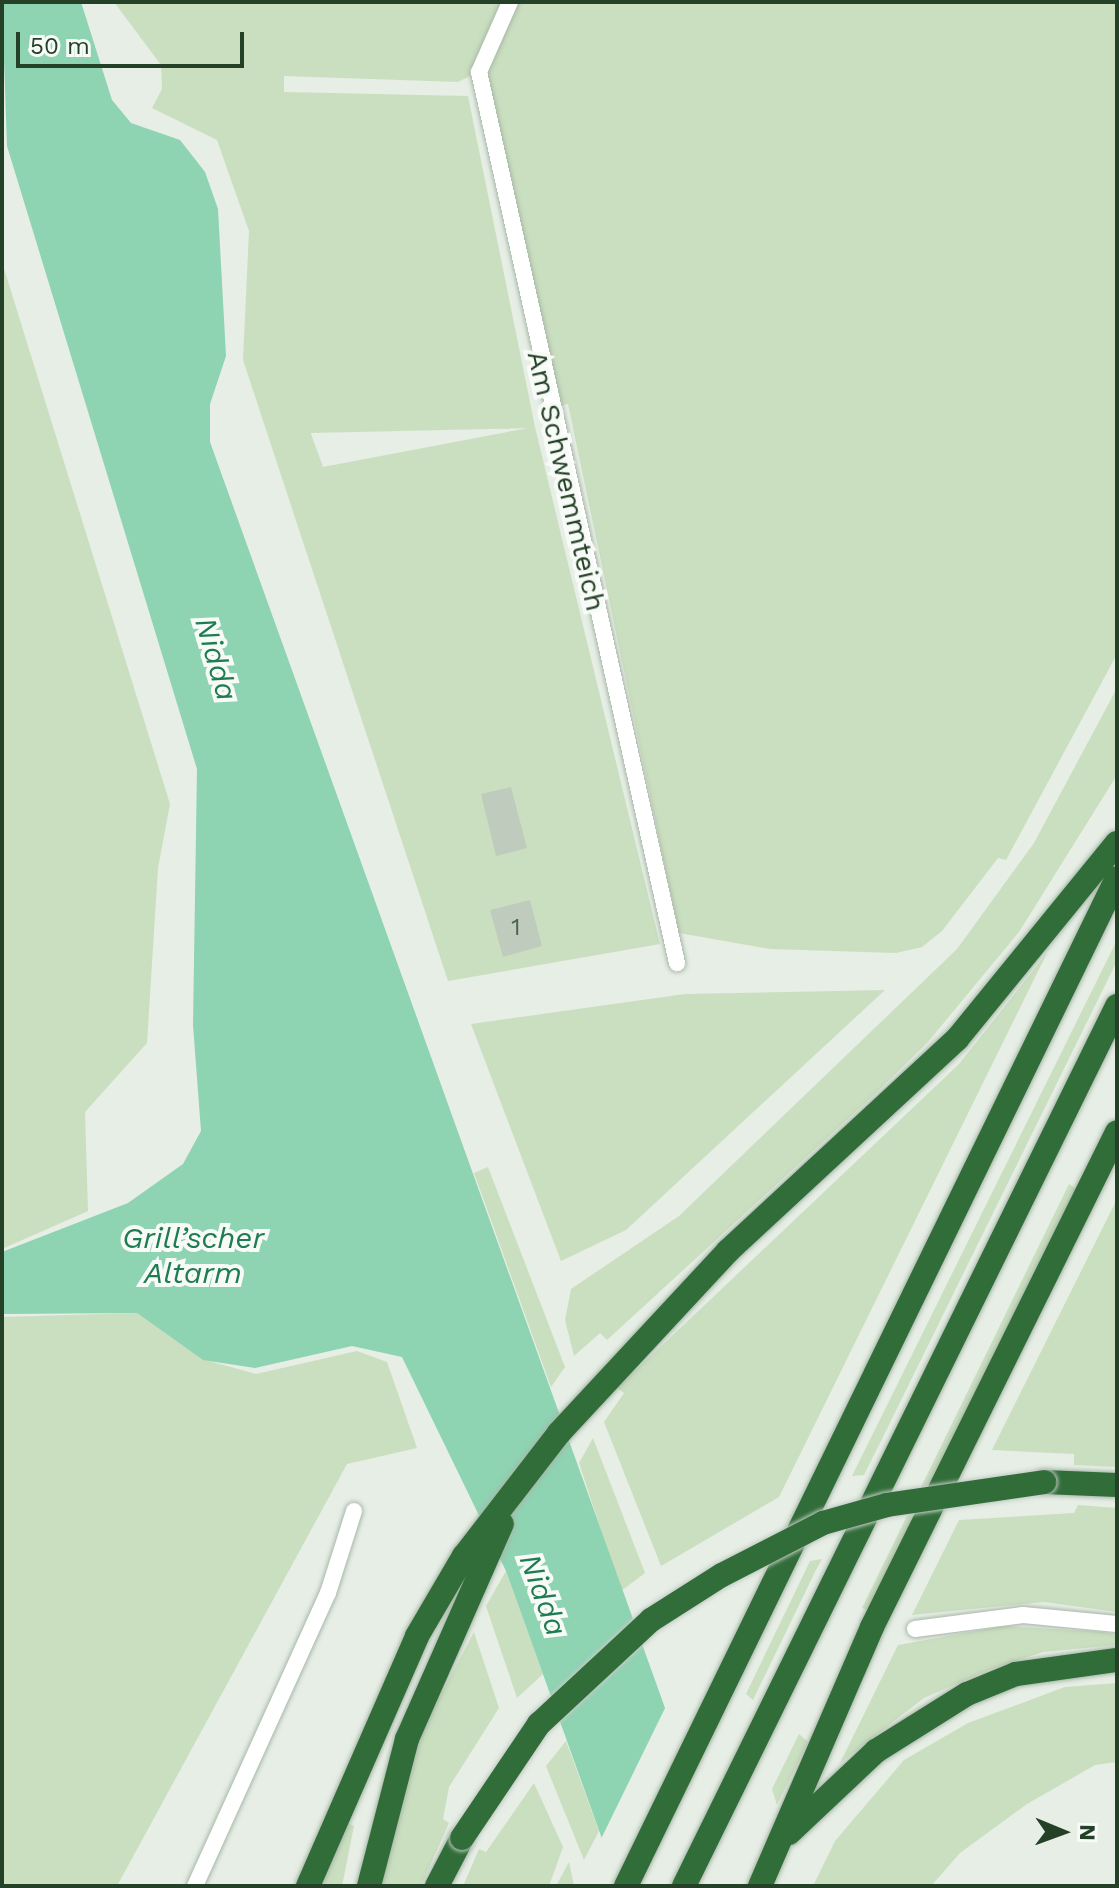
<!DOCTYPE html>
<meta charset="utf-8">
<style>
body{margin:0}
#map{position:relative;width:1119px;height:1888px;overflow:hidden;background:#e6eee5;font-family:"Work Sans",sans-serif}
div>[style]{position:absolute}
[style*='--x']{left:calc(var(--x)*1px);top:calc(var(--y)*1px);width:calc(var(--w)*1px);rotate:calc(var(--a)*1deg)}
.green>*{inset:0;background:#cadfbf}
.water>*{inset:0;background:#8ed3b2}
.pier>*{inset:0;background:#e6eee5}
.building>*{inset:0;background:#bfccbd}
.roads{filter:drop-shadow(0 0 2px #a8b7a8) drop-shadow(0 0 2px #a8b7a8)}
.lane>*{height:16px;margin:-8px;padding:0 8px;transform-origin:8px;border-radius:8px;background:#fff}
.highway>*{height:24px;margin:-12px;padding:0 12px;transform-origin:12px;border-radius:12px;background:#306d39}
.bridges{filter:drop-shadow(0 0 2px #c2cac3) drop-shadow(0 0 2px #c2cac3)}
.highway-bridge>*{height:24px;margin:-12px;padding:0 12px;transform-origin:12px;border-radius:12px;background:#306d39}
span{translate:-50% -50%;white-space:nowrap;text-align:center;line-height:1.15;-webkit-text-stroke:8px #f7faf6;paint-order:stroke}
.number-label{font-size:24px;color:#4b644c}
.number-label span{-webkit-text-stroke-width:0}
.street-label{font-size:28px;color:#244127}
.water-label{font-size:30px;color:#1d7d51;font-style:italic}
.frame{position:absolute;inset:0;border:4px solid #244127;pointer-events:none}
.north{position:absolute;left:1023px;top:1792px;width:80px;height:80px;-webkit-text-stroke:6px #f7faf6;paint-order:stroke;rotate:91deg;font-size:22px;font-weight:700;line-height:32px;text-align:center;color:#244127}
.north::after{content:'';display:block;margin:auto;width:28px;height:36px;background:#244127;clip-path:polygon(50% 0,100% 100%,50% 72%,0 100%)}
.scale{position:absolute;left:16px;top:32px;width:228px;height:36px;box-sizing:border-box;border:4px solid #244127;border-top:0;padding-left:10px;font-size:24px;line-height:28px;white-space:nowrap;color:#244127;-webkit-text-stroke:6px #f7faf6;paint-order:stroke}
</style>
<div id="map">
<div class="green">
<i style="clip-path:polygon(evenodd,114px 2px,1117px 2px,1117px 654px,1006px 860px,998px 858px,942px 931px,922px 947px,896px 953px,770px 949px,679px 933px,568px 404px,548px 407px,478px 72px,458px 82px,284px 76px,284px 92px,468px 96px,535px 427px,660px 944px,448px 981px,243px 360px,249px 231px,217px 140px,152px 108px,162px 89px,161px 65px,114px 2px,528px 428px,323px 467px,311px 434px,311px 433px,528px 428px)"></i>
<i style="clip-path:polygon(2px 262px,170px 804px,158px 868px,147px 1043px,85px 1112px,88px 1211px,2px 1249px)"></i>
<i style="clip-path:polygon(1117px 688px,1117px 775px,1019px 932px,928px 1042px,874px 1095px,607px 1340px,600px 1333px,574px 1356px,565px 1320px,571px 1289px,679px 1216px,957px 949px,1034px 843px)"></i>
<i style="clip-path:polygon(1117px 940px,1117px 961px,883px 1437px,864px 1475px,852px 1476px)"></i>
<i style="clip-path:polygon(1047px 953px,779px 1497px,661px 1566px,604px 1422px,624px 1393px,617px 1388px,959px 1064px)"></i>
<i style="clip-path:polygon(885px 990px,626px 1230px,561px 1261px,471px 1024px,685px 994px)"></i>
<i style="clip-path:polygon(488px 1167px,565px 1367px,551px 1387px,474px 1173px)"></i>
<i style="clip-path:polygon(1069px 1184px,1078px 1190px,871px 1612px,862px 1608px)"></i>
<i style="clip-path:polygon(1117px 1199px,1117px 1467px,1074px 1465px,1074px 1454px,992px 1450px)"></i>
<i style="clip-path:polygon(137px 1313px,202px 1359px,256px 1374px,357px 1351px,387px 1362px,417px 1448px,347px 1464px,117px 1886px,2px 1886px,2px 1317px)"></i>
<i style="clip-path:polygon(593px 1438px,645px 1573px,621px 1591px,579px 1463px)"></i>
<i style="clip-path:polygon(1078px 1505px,1117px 1508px,1117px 1612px,1044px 1602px,912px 1615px,959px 1520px,1074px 1513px)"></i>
<i style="clip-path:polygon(822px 1559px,815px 1572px,753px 1700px,746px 1694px,786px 1611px,810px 1561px)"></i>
<i style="clip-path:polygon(506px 1571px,543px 1674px,517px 1698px,486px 1606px)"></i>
<i style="clip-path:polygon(1004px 1626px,1103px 1632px,1117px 1635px,1117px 1645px,1043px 1652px,988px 1670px,924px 1698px,840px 1763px,898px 1645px)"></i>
<i style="clip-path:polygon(474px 1632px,499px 1708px,449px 1787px,443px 1819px,449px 1823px,421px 1886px,377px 1886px,412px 1749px)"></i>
<i style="clip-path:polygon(1117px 1683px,1117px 1762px,1095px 1765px,1027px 1804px,960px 1853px,931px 1886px,813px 1886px,835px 1841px,904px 1760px,968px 1723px,1065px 1687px)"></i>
<i style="clip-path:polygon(799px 1734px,808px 1742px,777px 1805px,772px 1789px)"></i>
<i style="clip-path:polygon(566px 1741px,599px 1831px,584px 1860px,546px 1766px)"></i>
<i style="clip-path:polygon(534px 1783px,563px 1847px,549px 1886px,463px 1886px,479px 1849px,486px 1852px)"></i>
<i style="clip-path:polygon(343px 1821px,354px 1826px,342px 1886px,320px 1886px)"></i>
<i style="clip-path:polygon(569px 1862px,574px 1886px,556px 1886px)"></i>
</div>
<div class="water">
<i style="clip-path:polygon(2px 2px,81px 2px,112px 100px,131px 123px,180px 140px,205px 172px,218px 209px,226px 356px,210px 404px,210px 442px,729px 1886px,619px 1886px,506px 1571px,402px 1357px,352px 1346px,255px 1368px,203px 1360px,137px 1313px,2px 1314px,2px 1252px,128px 1203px,183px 1164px,201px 1131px,193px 1025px,197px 769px,7px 146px)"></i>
</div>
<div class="pier">
<i style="clip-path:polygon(667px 1704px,733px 1885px,733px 1886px,615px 1886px,599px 1843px)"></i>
</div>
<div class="building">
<i style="clip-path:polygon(511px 787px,527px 848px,496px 856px,481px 794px)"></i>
<i style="clip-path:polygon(530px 900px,542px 946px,503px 957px,490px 910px)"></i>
</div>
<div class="roads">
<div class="lane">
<i style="--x:510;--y:2;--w:77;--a:113.9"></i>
<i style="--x:479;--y:72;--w:913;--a:77.47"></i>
<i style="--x:915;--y:1629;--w:109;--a:-7.4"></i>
<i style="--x:1023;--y:1615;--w:94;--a:5.5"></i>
<i style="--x:195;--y:1886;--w:322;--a:-65.6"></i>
<i style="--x:328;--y:1593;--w:86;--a:-72.4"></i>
</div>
<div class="highway">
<i style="--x:1044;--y:1482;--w:73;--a:2.4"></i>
<i style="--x:789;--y:1833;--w:120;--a:-43.3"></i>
<i style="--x:876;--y:1751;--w:107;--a:-32.1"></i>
<i style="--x:967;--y:1694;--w:53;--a:-22.2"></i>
<i style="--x:1016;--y:1674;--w:102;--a:-7.9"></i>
<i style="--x:308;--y:1886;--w:273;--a:-66.4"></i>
<i style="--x:417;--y:1636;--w:93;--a:-59.6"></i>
<i style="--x:464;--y:1556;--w:155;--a:-52.3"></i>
<i style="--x:559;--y:1433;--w:248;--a:-47.1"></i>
<i style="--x:728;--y:1251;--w:312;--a:-42.8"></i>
<i style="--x:957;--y:1039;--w:253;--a:-50.8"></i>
<i style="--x:369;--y:1886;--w:152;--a:-75.5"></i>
<i style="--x:407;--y:1739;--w:235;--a:-66.2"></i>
<i style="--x:437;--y:1886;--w:54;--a:-62.5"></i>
<i style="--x:626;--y:1886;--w:1121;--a:-64.03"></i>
<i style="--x:684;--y:1886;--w:981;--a:-63.8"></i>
<i style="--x:760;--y:1886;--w:282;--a:-66.6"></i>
<i style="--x:872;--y:1627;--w:552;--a:-63.67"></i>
</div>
</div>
<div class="bridges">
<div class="highway-bridge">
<i style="--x:462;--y:1838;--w:138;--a:-56"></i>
<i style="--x:539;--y:1724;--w:153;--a:-42.9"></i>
<i style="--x:651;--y:1620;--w:84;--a:-32.4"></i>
<i style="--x:722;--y:1575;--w:114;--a:-27.2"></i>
<i style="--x:823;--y:1523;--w:66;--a:-15.7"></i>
<i style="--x:887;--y:1505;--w:159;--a:-8.3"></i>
</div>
</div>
<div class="number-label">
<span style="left:516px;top:928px">1</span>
</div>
<div class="street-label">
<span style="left:566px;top:481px;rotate:77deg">Am Schwemmteich</span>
</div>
<div class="water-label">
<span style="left:216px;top:659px;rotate:74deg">Nidda</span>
<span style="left:193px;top:1255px">Grill’scher<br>Altarm</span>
<span style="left:543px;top:1595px;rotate:70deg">Nidda</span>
</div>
<div class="frame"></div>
<div class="north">N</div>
<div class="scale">50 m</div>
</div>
